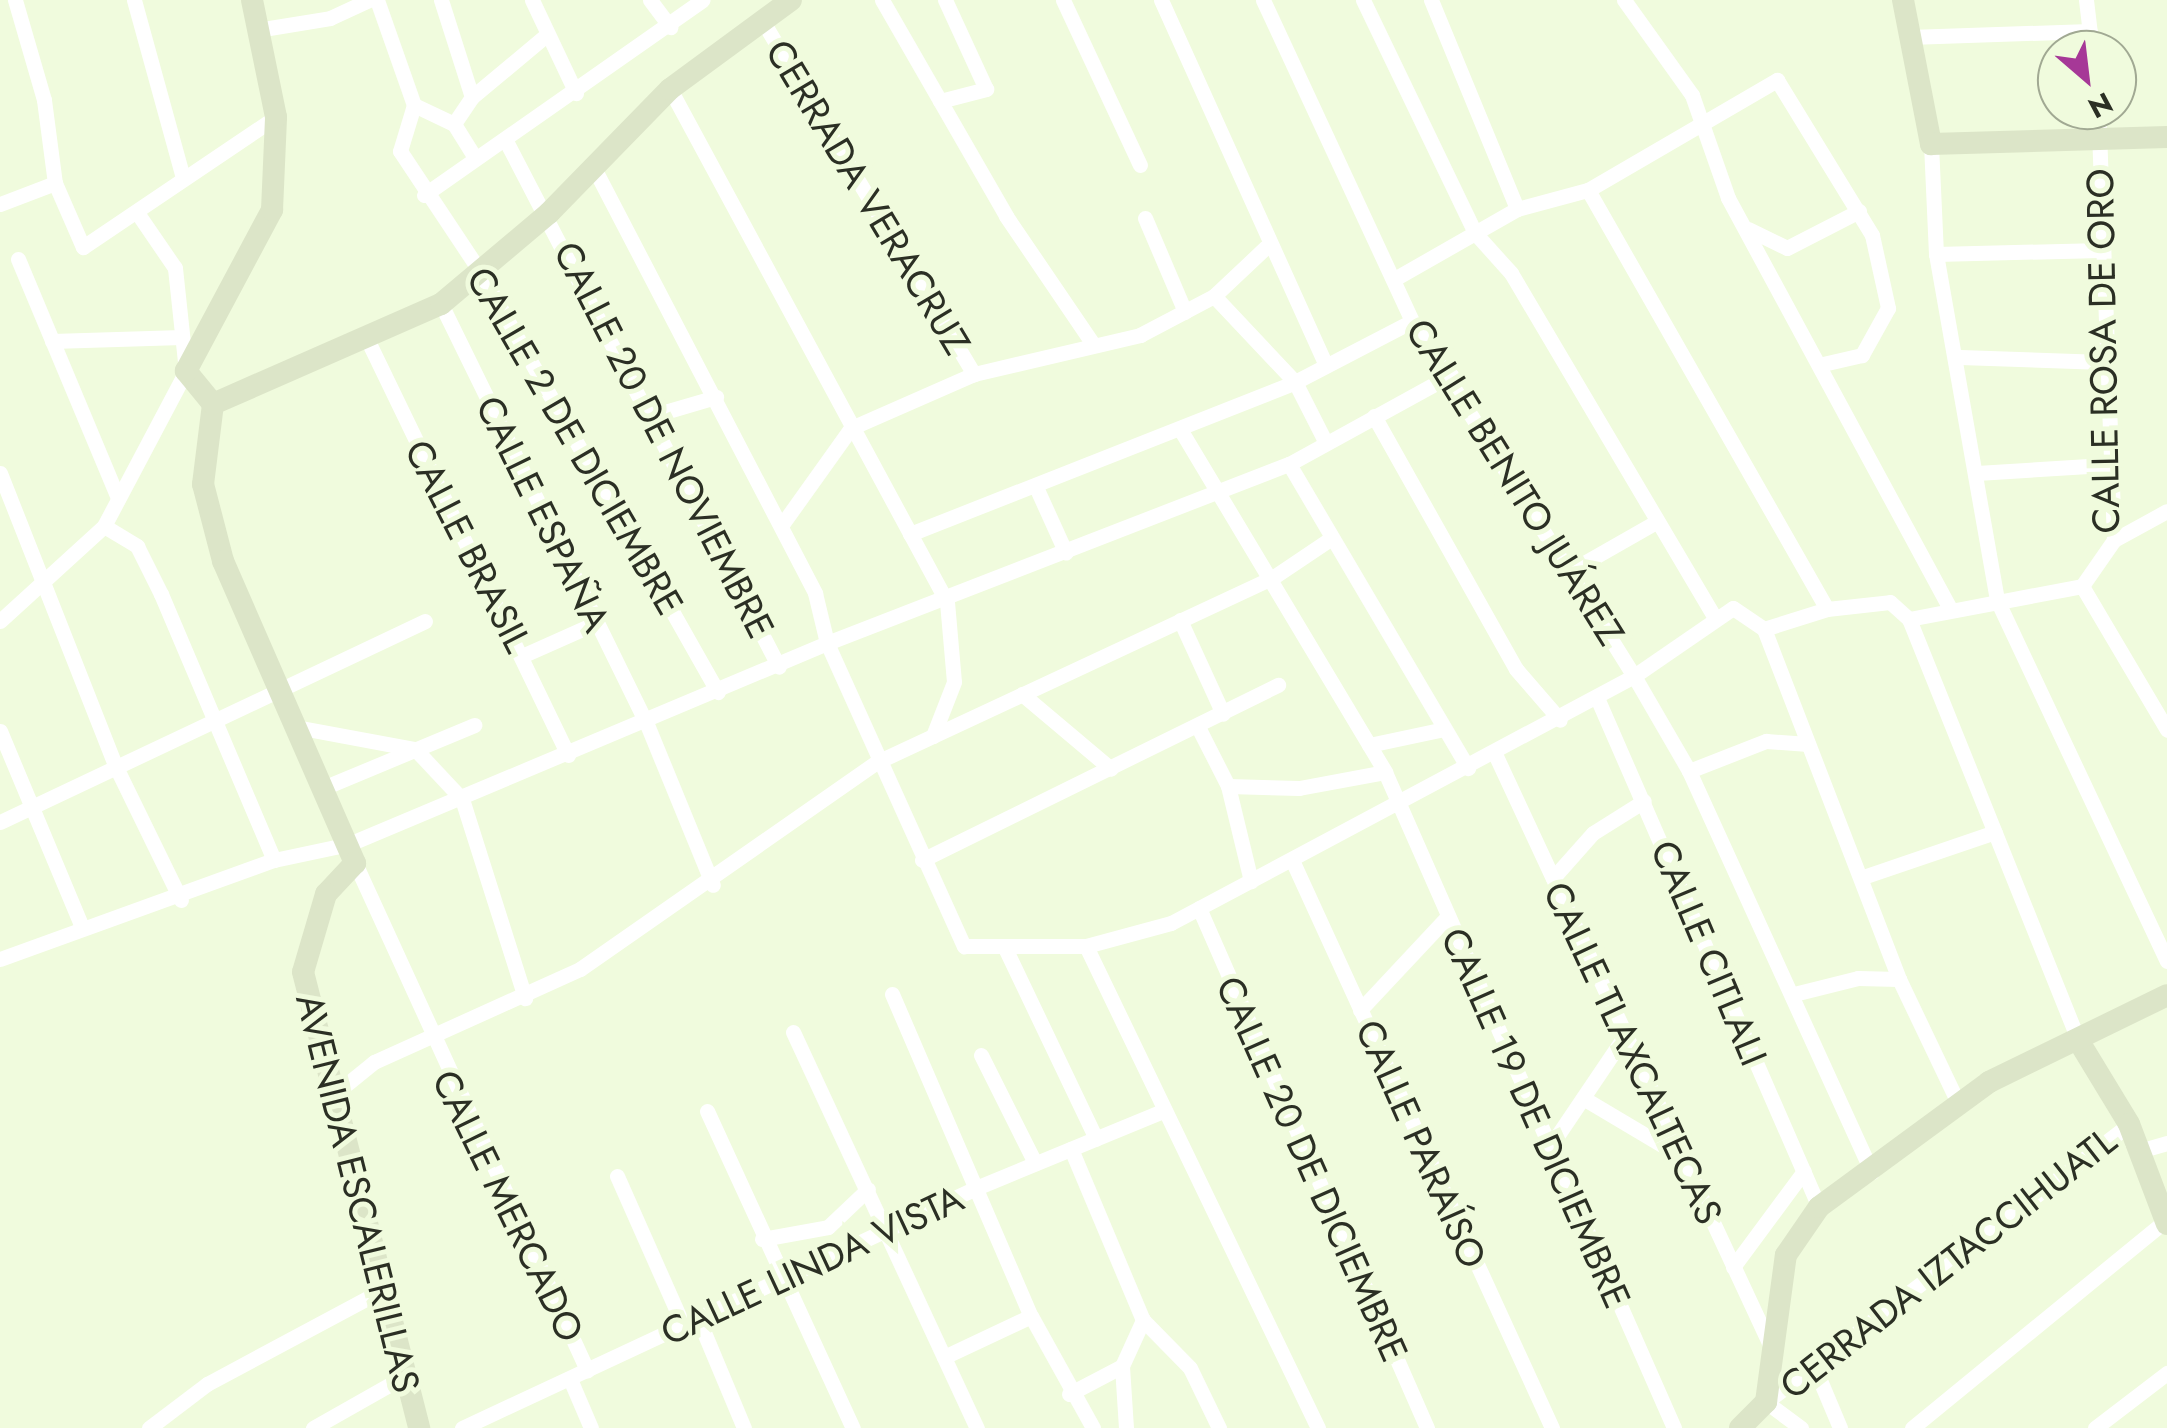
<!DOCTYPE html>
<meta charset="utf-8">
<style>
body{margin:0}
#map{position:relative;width:2167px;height:1428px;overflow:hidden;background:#f0fbdd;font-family:Jost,sans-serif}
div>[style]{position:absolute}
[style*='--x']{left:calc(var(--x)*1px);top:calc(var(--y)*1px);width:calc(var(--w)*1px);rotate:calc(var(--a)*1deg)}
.street>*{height:15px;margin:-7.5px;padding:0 7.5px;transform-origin:7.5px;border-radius:7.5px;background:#fff}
.secondary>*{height:22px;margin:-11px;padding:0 11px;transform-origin:11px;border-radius:11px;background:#dce5c8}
span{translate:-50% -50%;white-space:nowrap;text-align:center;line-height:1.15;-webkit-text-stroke:10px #f0fbdd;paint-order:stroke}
.street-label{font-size:38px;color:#2b2f24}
.north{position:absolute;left:2037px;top:30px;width:100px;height:100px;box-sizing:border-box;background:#f0fbdd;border:2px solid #a1a993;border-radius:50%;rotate:152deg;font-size:28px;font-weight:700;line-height:40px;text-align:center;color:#2b2f24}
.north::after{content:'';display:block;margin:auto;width:35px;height:45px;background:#a63897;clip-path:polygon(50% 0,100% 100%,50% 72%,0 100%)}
</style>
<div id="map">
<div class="street">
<i style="--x:15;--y:0;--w:104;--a:73.8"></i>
<i style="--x:44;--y:100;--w:84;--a:82.5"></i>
<i style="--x:55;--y:183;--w:70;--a:66.4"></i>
<i style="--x:83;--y:247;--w:233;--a:-34"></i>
<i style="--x:134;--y:0;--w:180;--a:74.6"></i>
<i style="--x:377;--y:0;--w:111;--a:70.6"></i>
<i style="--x:414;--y:105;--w:44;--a:25.4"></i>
<i style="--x:441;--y:0;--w:102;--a:72.3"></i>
<i style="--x:472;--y:97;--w:32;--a:124"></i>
<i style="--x:454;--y:124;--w:40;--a:58"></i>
<i style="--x:532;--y:0;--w:103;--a:64.7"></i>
<i style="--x:650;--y:0;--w:34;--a:53"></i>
<i style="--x:882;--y:0;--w:249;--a:60.1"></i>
<i style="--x:1006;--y:216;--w:155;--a:55.8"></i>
<i style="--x:1063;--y:0;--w:182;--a:65"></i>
<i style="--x:1161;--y:0;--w:401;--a:65.7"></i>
<i style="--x:1263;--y:0;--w:354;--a:65.1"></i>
<i style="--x:1412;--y:321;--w:419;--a:58"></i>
<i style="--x:1634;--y:676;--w:120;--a:-34.5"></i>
<i style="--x:1733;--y:608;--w:37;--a:34"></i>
<i style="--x:1764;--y:629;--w:66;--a:-17.6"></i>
<i style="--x:1827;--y:609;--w:63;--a:-6.3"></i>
<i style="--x:1890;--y:602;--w:25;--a:42"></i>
<i style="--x:1909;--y:619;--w:454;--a:68.1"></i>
<i style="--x:1363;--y:0;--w:259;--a:64.3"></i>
<i style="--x:1475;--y:233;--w:54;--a:48"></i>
<i style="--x:1511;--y:273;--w:397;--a:59.4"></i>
<i style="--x:1431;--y:0;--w:226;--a:67.6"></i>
<i style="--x:1624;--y:0;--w:117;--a:54.4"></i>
<i style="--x:1692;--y:95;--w:109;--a:70.7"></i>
<i style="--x:1728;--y:198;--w:464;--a:61.6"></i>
<i style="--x:2086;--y:0;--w:50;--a:83.2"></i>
<i style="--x:762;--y:20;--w:413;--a:59.1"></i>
<i style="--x:257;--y:30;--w:74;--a:-9.3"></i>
<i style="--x:330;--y:18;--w:43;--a:-24.8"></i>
<i style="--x:1909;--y:37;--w:181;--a:-1.9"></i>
<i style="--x:670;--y:89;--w:583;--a:61.63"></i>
<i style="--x:947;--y:602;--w:80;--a:85"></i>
<i style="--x:954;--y:682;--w:58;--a:111.3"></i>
<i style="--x:472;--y:97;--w:94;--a:-39.8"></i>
<i style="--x:940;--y:101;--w:48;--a:-14.6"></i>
<i style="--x:986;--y:89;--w:98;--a:-114.7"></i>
<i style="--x:414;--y:105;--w:48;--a:106.9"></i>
<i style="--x:400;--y:151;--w:143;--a:56.4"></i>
<i style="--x:479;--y:270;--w:485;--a:60.5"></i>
<i style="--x:507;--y:143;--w:590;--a:62.57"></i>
<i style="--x:1931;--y:144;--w:110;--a:87.4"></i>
<i style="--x:1936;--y:254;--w:351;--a:80"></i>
<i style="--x:1997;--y:600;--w:399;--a:64.8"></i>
<i style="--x:595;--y:170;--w:477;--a:62.5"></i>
<i style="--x:815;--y:593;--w:51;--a:76.5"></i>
<i style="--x:827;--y:643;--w:333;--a:65.7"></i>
<i style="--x:964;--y:946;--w:122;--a:0"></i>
<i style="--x:1086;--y:946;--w:88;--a:-15.1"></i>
<i style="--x:1171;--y:923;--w:525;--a:-28.08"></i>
<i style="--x:1634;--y:676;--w:110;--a:59.9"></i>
<i style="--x:1689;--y:771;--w:441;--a:65.5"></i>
<i style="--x:1588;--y:190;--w:482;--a:60.3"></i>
<i style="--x:424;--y:195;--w:340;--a:-35"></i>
<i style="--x:0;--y:204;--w:59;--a:-20.9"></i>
<i style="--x:1145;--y:218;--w:102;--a:66.9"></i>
<i style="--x:1748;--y:229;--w:43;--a:26"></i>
<i style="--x:1787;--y:248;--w:81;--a:-27.2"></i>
<i style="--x:1936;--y:254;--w:166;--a:-1.4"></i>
<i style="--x:18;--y:259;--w:259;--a:67.3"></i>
<i style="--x:1396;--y:278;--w:139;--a:-29.7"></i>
<i style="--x:1517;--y:209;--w:73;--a:-15"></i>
<i style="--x:1588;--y:190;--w:219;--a:-30.2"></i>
<i style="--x:1777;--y:80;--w:182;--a:58.5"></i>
<i style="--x:1872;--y:235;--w:75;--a:77.6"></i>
<i style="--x:1888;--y:308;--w:54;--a:119"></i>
<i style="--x:1862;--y:355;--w:39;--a:167"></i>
<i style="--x:1214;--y:296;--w:118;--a:46.7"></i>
<i style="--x:1295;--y:382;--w:68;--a:63.1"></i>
<i style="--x:441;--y:304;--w:466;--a:63.9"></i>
<i style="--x:646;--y:722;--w:176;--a:67.7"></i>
<i style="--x:367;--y:339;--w:462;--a:64.2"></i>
<i style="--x:52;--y:341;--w:130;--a:-1.8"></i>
<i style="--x:1960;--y:357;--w:144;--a:2"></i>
<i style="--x:651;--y:416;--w:68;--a:-16.3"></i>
<i style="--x:1374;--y:416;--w:290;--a:60.7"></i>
<i style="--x:1516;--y:669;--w:67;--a:49.2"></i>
<i style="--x:1180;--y:429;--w:400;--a:59.1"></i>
<i style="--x:1385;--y:772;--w:717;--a:66.22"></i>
<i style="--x:1289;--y:464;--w:353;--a:59.5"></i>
<i style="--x:0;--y:473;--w:316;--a:68.5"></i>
<i style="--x:116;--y:767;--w:148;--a:64"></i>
<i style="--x:1977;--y:473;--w:128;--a:-3.6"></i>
<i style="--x:1036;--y:487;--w:72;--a:65.6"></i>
<i style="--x:104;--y:526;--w:39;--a:31"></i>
<i style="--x:137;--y:546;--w:54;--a:63.4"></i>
<i style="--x:161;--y:594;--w:289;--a:67"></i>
<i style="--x:781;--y:526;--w:120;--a:-54.5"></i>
<i style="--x:851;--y:428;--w:134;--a:-23.7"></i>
<i style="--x:974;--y:374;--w:171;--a:-13.2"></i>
<i style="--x:1140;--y:335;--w:84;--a:-27.8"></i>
<i style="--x:1214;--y:296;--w:71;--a:-43.3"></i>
<i style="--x:910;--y:534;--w:414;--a:-21.5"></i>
<i style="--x:1295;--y:382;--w:132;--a:-27.5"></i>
<i style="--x:2114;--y:540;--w:60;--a:-28.7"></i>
<i style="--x:1570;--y:571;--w:97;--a:-29.7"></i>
<i style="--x:2082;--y:586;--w:56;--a:-55.2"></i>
<i style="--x:2114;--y:540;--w:430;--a:-92.1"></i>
<i style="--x:2082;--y:586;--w:167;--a:59.4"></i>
<i style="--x:1909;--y:619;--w:176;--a:-10.8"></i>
<i style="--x:1180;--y:620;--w:103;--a:65.4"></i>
<i style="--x:0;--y:621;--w:141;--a:-42.4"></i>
<i style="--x:104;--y:526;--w:175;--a:-62.1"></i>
<i style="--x:186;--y:371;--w:104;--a:-96.1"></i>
<i style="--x:175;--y:268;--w:65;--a:-124.4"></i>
<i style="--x:1764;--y:629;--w:375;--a:68.9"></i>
<i style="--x:1899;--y:979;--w:140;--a:64.5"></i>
<i style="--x:524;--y:655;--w:79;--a:-24"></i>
<i style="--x:1022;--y:694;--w:116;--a:40.1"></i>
<i style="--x:1598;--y:700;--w:553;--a:66.45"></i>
<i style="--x:296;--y:727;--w:121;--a:10.5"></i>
<i style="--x:415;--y:749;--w:69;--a:46.8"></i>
<i style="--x:462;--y:799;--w:209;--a:72.4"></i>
<i style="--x:1198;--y:727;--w:66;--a:63"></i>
<i style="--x:1228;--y:786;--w:98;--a:76.4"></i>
<i style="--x:0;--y:731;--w:212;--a:67.3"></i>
<i style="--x:1369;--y:745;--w:77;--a:-12"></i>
<i style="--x:1495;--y:754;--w:656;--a:65.04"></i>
<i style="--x:1689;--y:771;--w:83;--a:-21.3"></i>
<i style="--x:1766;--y:741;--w:42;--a:4.1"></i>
<i style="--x:1228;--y:786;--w:71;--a:1.6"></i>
<i style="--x:1299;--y:788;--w:87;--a:-10.5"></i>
<i style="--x:323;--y:788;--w:164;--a:-22.6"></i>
<i style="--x:0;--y:822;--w:470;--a:-25.3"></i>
<i style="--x:922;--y:860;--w:397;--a:-26.2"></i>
<i style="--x:1292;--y:860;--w:625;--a:65.4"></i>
<i style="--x:355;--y:863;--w:558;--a:65.41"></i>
<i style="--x:1866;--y:876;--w:136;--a:-18.8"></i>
<i style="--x:1553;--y:878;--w:60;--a:-48.4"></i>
<i style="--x:1593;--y:833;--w:60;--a:-32.1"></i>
<i style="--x:1199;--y:908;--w:568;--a:66.32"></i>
<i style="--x:1086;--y:946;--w:535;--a:64.3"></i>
<i style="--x:1006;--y:950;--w:209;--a:64.5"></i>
<i style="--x:0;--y:959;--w:291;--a:-19.9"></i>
<i style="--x:274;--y:860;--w:77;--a:-12"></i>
<i style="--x:349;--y:844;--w:519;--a:-22.81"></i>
<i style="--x:827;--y:643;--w:495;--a:-21.2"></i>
<i style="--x:1289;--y:464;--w:185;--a:-28.8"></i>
<i style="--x:892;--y:994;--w:351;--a:66.7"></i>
<i style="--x:1031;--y:1316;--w:128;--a:61"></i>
<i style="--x:1794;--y:994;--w:66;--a:-14"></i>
<i style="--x:1858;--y:978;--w:41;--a:1.4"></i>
<i style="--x:1360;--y:1010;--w:127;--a:-46.9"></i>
<i style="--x:793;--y:1032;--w:437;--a:65.1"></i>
<i style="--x:981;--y:1055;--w:121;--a:63.4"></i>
<i style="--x:337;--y:1092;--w:48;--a:-39"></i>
<i style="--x:374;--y:1062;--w:226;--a:-24.3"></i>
<i style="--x:580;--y:969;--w:362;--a:-34.9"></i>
<i style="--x:877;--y:762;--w:436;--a:-25"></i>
<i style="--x:1272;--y:578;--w:66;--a:-33.9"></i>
<i style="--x:1583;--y:1098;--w:112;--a:30.7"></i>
<i style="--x:707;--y:1111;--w:349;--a:65.3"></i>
<i style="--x:1549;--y:1148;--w:138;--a:-56"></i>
<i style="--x:1071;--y:1149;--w:186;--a:67.2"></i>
<i style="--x:1143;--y:1320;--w:67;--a:45.6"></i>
<i style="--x:1190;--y:1368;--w:67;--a:64.2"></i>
<i style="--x:2139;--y:1151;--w:29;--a:-16"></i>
<i style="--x:617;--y:1176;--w:163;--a:66.1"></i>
<i style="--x:762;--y:1239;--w:67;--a:-10.3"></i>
<i style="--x:828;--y:1227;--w:55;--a:-43.5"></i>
<i style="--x:1733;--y:1267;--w:119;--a:-53.5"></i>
<i style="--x:698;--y:1318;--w:119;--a:67.3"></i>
<i style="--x:944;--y:1357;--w:96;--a:-25.2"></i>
<i style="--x:1814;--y:1366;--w:67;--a:67.2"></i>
<i style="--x:570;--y:1379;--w:53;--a:66.8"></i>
<i style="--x:1069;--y:1394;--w:60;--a:-27.8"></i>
<i style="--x:149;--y:1428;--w:73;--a:-37.2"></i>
<i style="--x:207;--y:1384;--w:201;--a:-28.2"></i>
<i style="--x:313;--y:1428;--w:103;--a:-29.5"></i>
<i style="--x:462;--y:1428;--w:567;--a:-25.03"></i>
<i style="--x:976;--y:1188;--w:204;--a:-22.4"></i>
<i style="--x:1126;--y:1428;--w:62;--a:-93.7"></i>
<i style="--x:1122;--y:1366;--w:51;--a:-65.5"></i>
<i style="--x:1801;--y:1428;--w:44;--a:-143.4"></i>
<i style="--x:1766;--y:1402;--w:457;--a:-37.4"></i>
<i style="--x:1912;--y:1428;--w:328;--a:-39.3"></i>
<i style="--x:2095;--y:1428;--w:91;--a:-37.4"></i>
</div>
<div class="secondary">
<i style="--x:1903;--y:0;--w:147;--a:79"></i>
<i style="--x:1931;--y:144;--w:236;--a:-1.7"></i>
<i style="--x:213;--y:404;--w:81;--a:97.1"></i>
<i style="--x:203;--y:484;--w:80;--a:75.4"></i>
<i style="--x:223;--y:561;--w:330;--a:66.4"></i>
<i style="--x:355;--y:863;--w:42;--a:133.1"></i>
<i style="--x:326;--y:894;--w:81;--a:106.4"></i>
<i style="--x:303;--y:972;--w:471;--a:75.7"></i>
<i style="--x:213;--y:404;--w:249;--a:-23.7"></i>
<i style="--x:441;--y:304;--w:141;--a:-40.1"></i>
<i style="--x:549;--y:213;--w:173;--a:-45.7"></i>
<i style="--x:670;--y:89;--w:150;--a:-36.3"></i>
<i style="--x:213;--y:404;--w:43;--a:-129.3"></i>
<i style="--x:186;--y:371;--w:183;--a:-61.9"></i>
<i style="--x:272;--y:210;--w:93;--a:-87.5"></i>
<i style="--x:276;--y:117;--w:119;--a:-101.6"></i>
<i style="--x:2078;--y:1040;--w:98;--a:58.7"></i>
<i style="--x:2129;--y:1124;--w:107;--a:69.2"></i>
<i style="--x:1740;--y:1428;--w:37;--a:-45"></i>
<i style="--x:1766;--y:1402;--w:148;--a:-82.3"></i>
<i style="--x:1786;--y:1255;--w:58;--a:-55.5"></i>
<i style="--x:1819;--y:1207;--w:211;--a:-36.3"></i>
<i style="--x:1989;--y:1082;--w:198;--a:-26"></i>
</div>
<div class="street-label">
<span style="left:868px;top:197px;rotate:59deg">CERRADA VERACRUZ</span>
<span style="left:2103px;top:351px;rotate:-91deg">CALLE ROSA DE ORO</span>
<span style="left:664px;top:440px;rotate:63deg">CALLE 20 DE NOVIEMBRE</span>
<span style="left:575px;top:441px;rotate:60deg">CALLE 2 DE DICIEMBRE</span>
<span style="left:1515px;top:482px;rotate:58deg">CALLE BENITO JUÁREZ</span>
<span style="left:543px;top:514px;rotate:64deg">CALLE ESPAÑA</span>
<span style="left:468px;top:546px;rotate:63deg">CALLE BRASIL</span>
<span style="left:1709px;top:953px;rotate:67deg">CALLE CITLALI</span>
<span style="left:1633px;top:1053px;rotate:65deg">CALLE TLAXCALTECAS</span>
<span style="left:1536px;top:1118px;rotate:66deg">CALLE 19 DE DICIEMBRE</span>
<span style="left:1421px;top:1144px;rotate:66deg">CALLE PARAÍSO</span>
<span style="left:1312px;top:1169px;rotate:66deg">CALLE 20 DE DICIEMBRE</span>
<span style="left:358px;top:1193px;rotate:76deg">AVENIDA ESCALERILLAS</span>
<span style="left:508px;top:1206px;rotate:64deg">CALLE MERCADO</span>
<span style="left:1948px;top:1263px;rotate:-38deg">CERRADA IZTACCIHUATL</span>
<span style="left:812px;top:1265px;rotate:-25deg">CALLE LINDA VISTA</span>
</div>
<div class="north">N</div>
</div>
